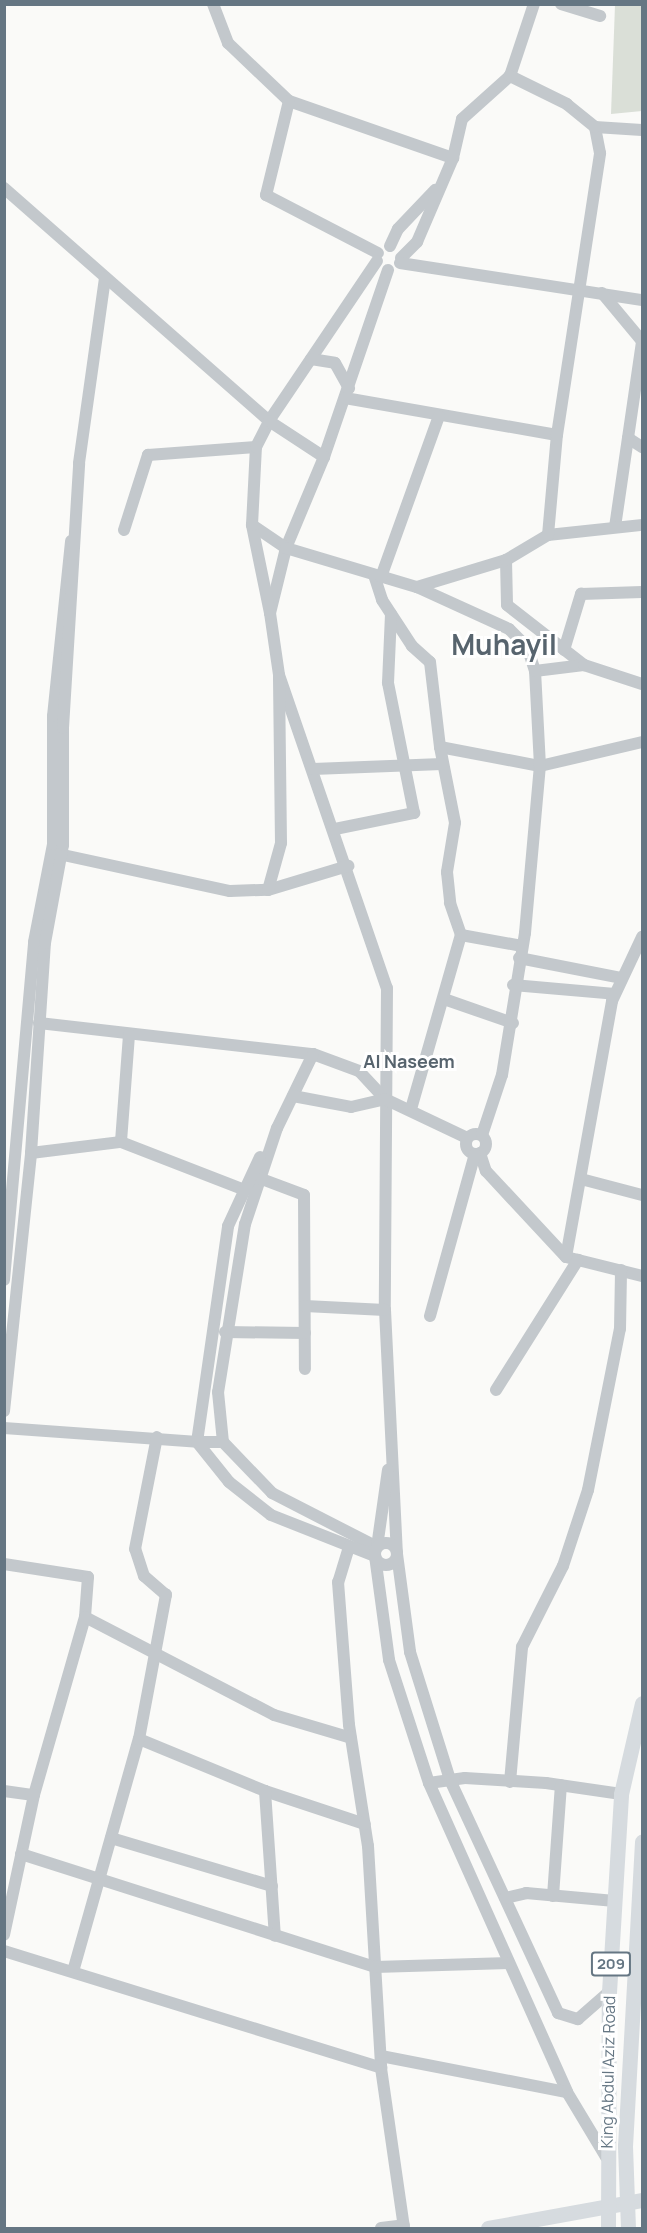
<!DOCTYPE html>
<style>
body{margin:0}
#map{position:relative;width:647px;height:2233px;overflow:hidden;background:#fafaf8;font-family:Manrope,sans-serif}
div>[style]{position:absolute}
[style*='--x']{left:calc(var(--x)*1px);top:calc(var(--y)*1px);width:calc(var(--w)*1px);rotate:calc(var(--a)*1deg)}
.green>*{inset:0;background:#dadfd7}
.minor>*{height:12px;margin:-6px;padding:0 6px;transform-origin:6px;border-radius:6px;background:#c3c8cc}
.minor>.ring{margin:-6px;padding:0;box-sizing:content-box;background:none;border:12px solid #c3c8cc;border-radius:50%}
.major>*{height:15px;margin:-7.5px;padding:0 7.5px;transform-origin:7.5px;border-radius:7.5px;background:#d6dbdf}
span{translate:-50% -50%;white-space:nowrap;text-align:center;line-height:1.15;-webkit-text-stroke:6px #fff;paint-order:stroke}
.shield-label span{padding:2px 4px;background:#fff;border:2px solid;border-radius:4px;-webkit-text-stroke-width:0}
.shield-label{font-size:15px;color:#657683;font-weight:700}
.street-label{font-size:16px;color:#657683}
.neighbourhood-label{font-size:18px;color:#57646e;font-weight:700}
.town-label{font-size:28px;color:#57646e;font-weight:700}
.frame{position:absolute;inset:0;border:6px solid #657683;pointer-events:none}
</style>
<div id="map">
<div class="green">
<i style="clip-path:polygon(615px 5px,642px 5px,642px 111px,611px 114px)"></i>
</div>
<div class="minor">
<i style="--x:213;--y:4;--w:42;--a:69"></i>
<i style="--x:228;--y:43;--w:84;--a:43.6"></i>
<i style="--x:289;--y:101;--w:174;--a:19.2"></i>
<i style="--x:561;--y:4;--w:41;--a:17.1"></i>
<i style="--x:289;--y:101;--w:97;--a:103.7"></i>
<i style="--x:266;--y:195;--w:126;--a:27.4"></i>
<i style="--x:595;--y:127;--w:47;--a:3.7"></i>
<i style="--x:4;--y:188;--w:353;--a:41.3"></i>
<i style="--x:269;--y:421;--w:193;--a:-56"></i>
<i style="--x:390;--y:246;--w:19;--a:-65"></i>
<i style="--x:398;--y:229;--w:54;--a:-46.5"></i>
<i style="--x:401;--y:258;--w:23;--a:-45"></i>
<i style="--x:417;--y:242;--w:91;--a:-66.8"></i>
<i style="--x:453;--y:158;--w:40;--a:-77"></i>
<i style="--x:462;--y:119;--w:64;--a:-41.9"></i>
<i style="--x:510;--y:76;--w:76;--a:-71.6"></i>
<i style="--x:400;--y:263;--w:245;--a:8.7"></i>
<i style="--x:388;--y:270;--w:198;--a:108.9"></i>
<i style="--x:324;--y:457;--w:99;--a:112.7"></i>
<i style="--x:286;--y:548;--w:67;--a:103.8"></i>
<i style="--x:270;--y:613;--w:63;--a:81.7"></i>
<i style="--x:279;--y:675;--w:331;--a:71"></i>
<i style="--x:387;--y:988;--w:322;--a:90.4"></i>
<i style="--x:385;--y:1310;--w:244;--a:87.2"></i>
<i style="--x:397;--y:1554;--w:99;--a:82.4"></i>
<i style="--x:410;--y:1652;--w:134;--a:72.6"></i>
<i style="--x:450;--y:1780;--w:257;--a:65.1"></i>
<i style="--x:558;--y:2013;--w:21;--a:17"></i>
<i style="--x:578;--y:2019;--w:41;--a:-41.1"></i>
<i style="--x:602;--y:293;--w:62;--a:50.2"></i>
<i style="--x:311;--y:359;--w:24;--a:9"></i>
<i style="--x:335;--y:363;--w:29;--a:61"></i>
<i style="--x:345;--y:398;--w:215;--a:9.9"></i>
<i style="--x:628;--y:438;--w:17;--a:33"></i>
<i style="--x:252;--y:525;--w:41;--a:34.1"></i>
<i style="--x:286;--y:548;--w:137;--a:16.6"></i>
<i style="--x:615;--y:527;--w:188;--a:-81.7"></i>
<i style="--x:124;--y:530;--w:79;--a:-72.3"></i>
<i style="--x:148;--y:455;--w:108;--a:-4.2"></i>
<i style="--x:548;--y:535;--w:95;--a:-6.1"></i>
<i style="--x:506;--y:560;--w:45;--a:88.7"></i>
<i style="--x:507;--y:605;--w:98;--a:37.9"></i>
<i style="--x:374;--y:575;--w:26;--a:72"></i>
<i style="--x:382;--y:600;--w:55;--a:56.9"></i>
<i style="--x:412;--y:646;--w:24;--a:42"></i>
<i style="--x:430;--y:662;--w:86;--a:83.3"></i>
<i style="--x:440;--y:747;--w:102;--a:10.8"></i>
<i style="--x:540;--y:766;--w:105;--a:-13.2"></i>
<i style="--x:381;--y:577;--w:171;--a:-70.2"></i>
<i style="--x:270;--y:613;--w:90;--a:-101.6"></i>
<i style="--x:252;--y:525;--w:78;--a:-87.1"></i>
<i style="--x:256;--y:447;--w:29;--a:-63"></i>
<i style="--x:269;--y:421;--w:66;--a:33.2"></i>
<i style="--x:564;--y:650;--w:59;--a:-73.1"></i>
<i style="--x:581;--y:594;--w:61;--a:-1.9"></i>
<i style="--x:535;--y:671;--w:49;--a:-7"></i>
<i style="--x:584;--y:665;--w:61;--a:18.1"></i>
<i style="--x:440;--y:747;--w:77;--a:78.8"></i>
<i style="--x:455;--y:823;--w:50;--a:99.3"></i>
<i style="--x:447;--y:872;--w:31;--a:84"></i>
<i style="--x:450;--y:903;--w:34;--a:71"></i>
<i style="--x:313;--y:769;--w:129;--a:-2.2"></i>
<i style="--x:335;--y:829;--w:81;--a:-11.4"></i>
<i style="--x:414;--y:813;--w:133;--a:-101.3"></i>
<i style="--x:388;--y:683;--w:69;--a:-87.5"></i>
<i style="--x:54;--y:853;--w:180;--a:12.2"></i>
<i style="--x:230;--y:891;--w:38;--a:-2"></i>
<i style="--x:268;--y:890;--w:84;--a:-16.7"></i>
<i style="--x:268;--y:890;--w:49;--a:-74.5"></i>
<i style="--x:281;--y:843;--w:165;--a:-90.7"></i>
<i style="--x:519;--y:958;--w:105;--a:11"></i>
<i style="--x:513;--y:985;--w:102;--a:5"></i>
<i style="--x:444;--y:999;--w:73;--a:19.2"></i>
<i style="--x:39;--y:1023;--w:276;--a:6.5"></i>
<i style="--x:313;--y:1054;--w:49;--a:20.3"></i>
<i style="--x:359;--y:1071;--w:38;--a:47"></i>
<i style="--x:385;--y:1099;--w:91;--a:25.4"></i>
<i style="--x:129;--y:1035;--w:107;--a:94.3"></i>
<i style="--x:121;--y:1142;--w:130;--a:21.2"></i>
<i style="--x:313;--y:1054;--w:82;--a:115.9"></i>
<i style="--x:277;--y:1128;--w:101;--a:108.4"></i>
<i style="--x:245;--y:1224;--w:170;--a:99.1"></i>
<i style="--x:218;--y:1392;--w:50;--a:84.3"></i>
<i style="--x:223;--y:1442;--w:71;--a:46.1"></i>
<i style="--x:272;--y:1493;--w:118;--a:27.2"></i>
<i style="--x:377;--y:1547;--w:78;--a:-81.9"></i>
<i style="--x:293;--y:1096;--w:59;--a:10.7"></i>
<i style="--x:351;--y:1107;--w:35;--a:-13"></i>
<i style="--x:411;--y:1109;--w:181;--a:-74"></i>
<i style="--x:461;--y:935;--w:62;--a:10.2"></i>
<i class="ring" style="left:466px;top:1134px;width:8px;height:8px"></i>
<i style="--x:482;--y:1135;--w:63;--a:-71.6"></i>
<i style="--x:502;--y:1075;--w:144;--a:-80.8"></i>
<i style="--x:525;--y:933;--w:168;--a:-84.9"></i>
<i style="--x:540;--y:766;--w:95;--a:-93"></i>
<i style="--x:535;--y:671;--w:25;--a:-108"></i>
<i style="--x:527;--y:647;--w:25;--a:-135"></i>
<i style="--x:509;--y:629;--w:101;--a:-155.5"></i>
<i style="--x:417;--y:587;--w:93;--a:-16.9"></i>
<i style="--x:506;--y:560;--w:49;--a:-30.8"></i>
<i style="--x:548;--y:535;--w:100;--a:-84.9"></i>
<i style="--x:557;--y:435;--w:285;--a:-81.3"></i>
<i style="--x:600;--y:153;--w:26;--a:-101"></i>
<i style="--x:595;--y:127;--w:36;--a:-141"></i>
<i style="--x:567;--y:104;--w:64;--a:-153.8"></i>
<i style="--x:31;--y:1153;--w:91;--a:-7"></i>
<i style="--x:480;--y:1153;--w:19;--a:72"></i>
<i style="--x:486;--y:1171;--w:117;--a:47.1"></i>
<i style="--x:566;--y:1257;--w:78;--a:14"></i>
<i style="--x:259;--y:1178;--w:48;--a:20.7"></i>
<i style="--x:304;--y:1195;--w:174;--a:89.7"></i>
<i style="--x:581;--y:1179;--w:63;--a:14.7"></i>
<i style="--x:566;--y:1257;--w:260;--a:-79.8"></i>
<i style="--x:612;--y:1001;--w:71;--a:-64.9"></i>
<i style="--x:4;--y:1280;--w:339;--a:-84.9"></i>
<i style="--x:34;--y:942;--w:100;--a:-79"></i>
<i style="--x:53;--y:844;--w:128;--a:-90"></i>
<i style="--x:53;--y:716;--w:176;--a:-84.1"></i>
<i style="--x:305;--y:1306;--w:80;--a:2.9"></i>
<i style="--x:430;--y:1316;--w:168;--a:-74.5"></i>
<i style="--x:225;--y:1332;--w:80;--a:0.7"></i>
<i style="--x:496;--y:1390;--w:154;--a:-57.8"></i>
<i style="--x:4;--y:1411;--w:259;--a:-84"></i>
<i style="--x:31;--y:1153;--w:210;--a:-86.2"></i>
<i style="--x:45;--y:943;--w:100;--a:-79.6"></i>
<i style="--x:63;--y:845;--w:117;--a:-90"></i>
<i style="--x:63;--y:728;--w:265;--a:-86.5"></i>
<i style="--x:79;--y:463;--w:187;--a:-82"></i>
<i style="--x:4;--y:1428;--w:194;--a:4.1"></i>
<i style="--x:197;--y:1442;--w:218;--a:-81.8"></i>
<i style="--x:228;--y:1226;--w:76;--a:-65.1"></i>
<i style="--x:197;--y:1442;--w:51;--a:51.3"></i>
<i style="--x:229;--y:1482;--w:53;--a:38.2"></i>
<i style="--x:271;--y:1515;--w:112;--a:21.5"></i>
<i style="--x:375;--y:1556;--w:105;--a:82.3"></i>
<i style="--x:389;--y:1660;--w:129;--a:72"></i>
<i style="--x:429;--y:1783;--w:338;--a:65.9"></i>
<i style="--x:567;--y:2092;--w:76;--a:59"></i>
<i style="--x:197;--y:1442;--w:26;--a:0"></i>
<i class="ring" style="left:375px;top:1543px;width:10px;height:10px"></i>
<i style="--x:349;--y:1547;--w:37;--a:107"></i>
<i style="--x:338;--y:1582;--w:143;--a:85.6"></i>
<i style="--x:349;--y:1725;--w:122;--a:81.1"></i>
<i style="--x:368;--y:1846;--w:222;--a:86.6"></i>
<i style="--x:381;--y:2068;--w:162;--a:81.8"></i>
<i style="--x:4;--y:1564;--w:85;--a:8.8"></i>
<i style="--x:88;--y:1577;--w:40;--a:94.3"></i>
<i style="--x:85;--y:1617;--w:185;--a:106"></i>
<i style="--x:34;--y:1795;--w:143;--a:102.1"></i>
<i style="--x:85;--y:1617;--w:213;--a:27.4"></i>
<i style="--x:274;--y:1715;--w:80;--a:16.6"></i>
<i style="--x:139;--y:1739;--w:136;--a:22.4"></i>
<i style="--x:265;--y:1791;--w:105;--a:18.3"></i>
<i style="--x:510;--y:1782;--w:136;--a:-84.9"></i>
<i style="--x:522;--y:1647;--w:91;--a:-63.2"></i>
<i style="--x:563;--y:1566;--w:80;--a:-71.8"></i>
<i style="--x:588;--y:1490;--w:164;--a:-78.8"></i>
<i style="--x:620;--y:1329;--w:59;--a:-89"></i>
<i style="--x:429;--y:1783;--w:36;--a:-8"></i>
<i style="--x:465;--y:1778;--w:81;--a:3.5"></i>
<i style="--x:546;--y:1783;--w:76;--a:8.3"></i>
<i style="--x:4;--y:1791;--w:30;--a:8"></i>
<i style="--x:265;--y:1791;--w:145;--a:86.1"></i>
<i style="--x:111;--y:1838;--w:168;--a:16.6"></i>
<i style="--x:21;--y:1854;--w:372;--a:17.7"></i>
<i style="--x:375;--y:1967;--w:134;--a:-1.7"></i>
<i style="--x:553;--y:1896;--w:111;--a:-85.9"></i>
<i style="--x:505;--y:1898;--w:22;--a:-13"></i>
<i style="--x:526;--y:1893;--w:89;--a:5.1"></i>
<i style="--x:4;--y:1951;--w:395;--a:17.2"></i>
<i style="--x:74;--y:1968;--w:238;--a:-74.2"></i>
<i style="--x:139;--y:1739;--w:147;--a:-79.4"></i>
<i style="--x:166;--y:1595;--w:29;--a:-139"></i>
<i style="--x:144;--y:1576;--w:28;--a:-108"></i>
<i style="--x:135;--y:1549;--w:114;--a:-78.9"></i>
<i style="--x:381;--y:2056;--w:189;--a:11"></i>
<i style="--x:381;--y:2228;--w:23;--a:-7"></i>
</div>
<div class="major">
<i style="--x:488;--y:2228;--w:157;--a:-10.3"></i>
<i style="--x:608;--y:2228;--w:236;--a:-89.8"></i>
<i style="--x:609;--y:1992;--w:198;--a:-86.5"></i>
<i style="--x:621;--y:1794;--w:93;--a:-77"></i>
<i style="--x:628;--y:2228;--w:82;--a:-92.1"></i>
<i style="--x:625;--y:2146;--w:305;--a:-86.8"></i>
</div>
<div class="shield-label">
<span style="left:611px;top:1964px">209</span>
</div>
<div class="street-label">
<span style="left:608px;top:2072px;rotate:-89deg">King Abdul Aziz Road</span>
</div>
<div class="neighbourhood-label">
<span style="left:409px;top:1061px">Al Naseem</span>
</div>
<div class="town-label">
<span style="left:504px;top:644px">Muhayil</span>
</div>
<div class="frame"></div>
</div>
